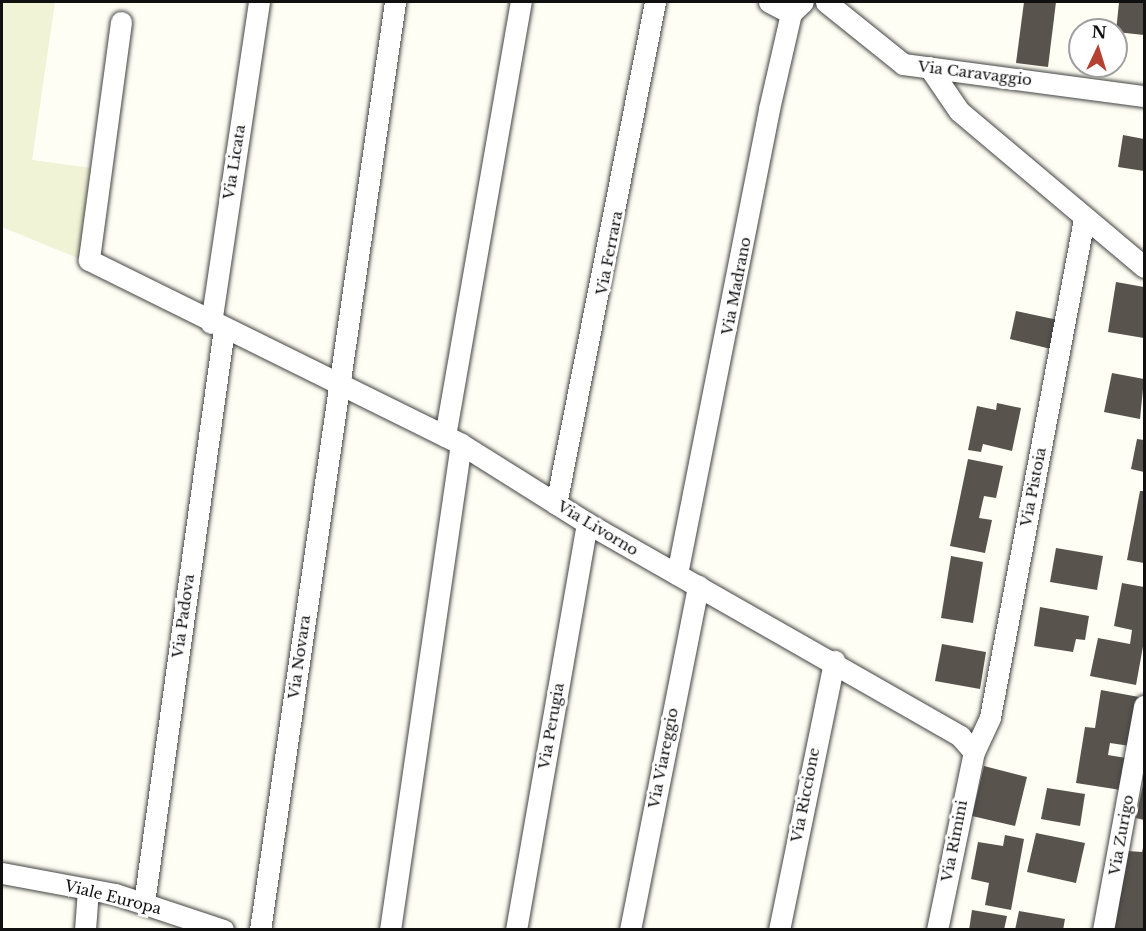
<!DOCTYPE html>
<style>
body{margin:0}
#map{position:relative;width:1146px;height:931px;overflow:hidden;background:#fefef4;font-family:"Libre Baskerville",serif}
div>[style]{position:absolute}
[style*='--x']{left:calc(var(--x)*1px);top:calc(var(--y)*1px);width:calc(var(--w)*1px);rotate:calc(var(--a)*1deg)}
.farmland>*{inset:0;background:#f0f3d5}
.building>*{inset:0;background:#58534d}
.roads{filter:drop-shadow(0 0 2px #434343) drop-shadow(0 0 2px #434343)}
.minor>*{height:21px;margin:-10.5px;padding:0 10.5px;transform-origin:10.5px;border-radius:10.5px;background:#fff}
span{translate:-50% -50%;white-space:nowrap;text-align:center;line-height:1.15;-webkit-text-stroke:6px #fff;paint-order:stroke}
.street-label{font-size:15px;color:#101010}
.frame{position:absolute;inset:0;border:3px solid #101010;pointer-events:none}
.north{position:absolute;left:1068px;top:18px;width:60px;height:60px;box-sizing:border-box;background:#fff;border:2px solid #9f9f9f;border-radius:50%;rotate:4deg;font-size:16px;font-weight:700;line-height:24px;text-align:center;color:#101010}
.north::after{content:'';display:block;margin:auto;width:21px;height:27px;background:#b54133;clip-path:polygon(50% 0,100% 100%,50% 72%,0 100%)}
</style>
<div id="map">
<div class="farmland">
<i style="clip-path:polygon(2px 2px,55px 2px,32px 160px,91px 168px,80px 259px,2px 227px)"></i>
</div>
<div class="building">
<i style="clip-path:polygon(1024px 2px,1056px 2px,1048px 67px,1016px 63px)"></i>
<i style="clip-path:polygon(1119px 2px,1144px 2px,1144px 35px,1116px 32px)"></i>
<i style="clip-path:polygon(1123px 135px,1144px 139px,1144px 171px,1118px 167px)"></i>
<i style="clip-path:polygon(1116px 282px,1144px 287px,1144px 338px,1108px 332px)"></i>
<i style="clip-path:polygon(1016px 311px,1058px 320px,1051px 349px,1010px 339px)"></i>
<i style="clip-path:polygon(1112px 373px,1144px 379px,1140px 419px,1104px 412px)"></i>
<i style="clip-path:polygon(997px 403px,1021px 408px,1012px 451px,983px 444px,981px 452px,968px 450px,977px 406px,996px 410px)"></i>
<i style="clip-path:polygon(1137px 439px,1144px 440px,1144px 472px,1131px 469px)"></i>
<i style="clip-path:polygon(968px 459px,1003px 466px,996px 498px,984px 496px,979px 518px,992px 520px,985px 553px,950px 546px)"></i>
<i style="clip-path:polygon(1140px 491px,1144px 491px,1144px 563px,1127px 560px)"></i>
<i style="clip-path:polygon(1056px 548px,1103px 556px,1097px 590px,1050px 582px)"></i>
<i style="clip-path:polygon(951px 556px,983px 562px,973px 623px,941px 618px)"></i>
<i style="clip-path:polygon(1122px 583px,1144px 587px,1144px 641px,1136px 685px,1090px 676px,1098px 638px,1130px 644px,1132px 630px,1114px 626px)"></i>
<i style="clip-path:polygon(1040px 607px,1089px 616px,1085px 640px,1076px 639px,1073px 652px,1034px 646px)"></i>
<i style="clip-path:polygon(942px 644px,986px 652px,980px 689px,935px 681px)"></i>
<i style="clip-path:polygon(1101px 690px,1139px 697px,1130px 746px,1110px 743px,1108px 755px,1126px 758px,1121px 790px,1076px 783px,1085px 727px,1095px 728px)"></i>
<i style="clip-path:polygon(984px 766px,1027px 777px,1015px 826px,972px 816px)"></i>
<i style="clip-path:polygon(1144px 780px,1144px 820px,1136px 818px)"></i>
<i style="clip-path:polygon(1047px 788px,1085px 794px,1080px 826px,1041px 819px)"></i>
<i style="clip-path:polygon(1036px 833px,1085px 843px,1076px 883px,1027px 872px)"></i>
<i style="clip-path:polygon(1005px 835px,1024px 839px,1011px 910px,985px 905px,989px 883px,971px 879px,978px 842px,1003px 846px)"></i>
<i style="clip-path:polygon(1144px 844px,1144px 930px,1113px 930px,1128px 851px,1142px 852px)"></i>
<i style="clip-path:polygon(972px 910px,1007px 916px,1004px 930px,969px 930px)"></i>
<i style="clip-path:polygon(1019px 911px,1065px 919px,1063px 930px,1015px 930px)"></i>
</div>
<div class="roads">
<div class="minor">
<i style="--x:769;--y:2;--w:25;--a:27"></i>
<i style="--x:826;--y:2;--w:99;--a:38.8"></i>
<i style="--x:903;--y:64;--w:243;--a:7.6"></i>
<i style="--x:121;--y:22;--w:240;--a:97.7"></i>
<i style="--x:89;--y:260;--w:415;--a:26.3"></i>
<i style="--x:461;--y:444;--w:149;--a:32.1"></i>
<i style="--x:587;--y:523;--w:430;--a:29.7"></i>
<i style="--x:960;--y:736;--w:21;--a:49"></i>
<i style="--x:929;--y:67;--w:53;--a:55.7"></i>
<i style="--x:959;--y:111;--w:242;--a:40.1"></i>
<i style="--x:211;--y:323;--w:325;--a:-81.5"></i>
<i style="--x:445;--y:436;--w:441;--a:-80.1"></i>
<i style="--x:556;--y:504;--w:512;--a:-78.84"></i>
<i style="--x:677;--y:574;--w:474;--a:-78.8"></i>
<i style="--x:769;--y:109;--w:98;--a:-77.1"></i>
<i style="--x:791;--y:13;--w:16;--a:-43"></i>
<i style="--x:2;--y:873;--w:115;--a:10.5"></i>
<i style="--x:115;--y:894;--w:114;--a:18.4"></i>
<i style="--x:144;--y:903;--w:580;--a:-82.07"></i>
<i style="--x:85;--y:930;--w:41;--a:-85.8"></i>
<i style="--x:260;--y:930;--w:938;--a:-81.72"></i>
<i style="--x:390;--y:930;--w:491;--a:-81.7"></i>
<i style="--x:516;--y:930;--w:413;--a:-80.1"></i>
<i style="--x:630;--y:930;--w:351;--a:-78.8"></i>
<i style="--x:779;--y:930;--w:275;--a:-78.4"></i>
<i style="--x:937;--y:930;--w:182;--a:-78.3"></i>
<i style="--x:974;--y:752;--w:38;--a:-65"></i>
<i style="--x:990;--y:717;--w:507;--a:-79.31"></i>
<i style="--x:1103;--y:930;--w:228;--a:-79.6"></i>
</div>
</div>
<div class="street-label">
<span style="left:975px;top:73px;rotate:7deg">Via Caravaggio</span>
<span style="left:234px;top:162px;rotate:-81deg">Via Licata</span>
<span style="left:609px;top:253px;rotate:-79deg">Via Ferrara</span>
<span style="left:736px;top:286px;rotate:-79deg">Via Madrano</span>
<span style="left:1033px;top:487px;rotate:-79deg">Via Pistoia</span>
<span style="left:598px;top:528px;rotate:31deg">Via Livorno</span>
<span style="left:183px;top:616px;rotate:-82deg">Via Padova</span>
<span style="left:299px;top:657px;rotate:-82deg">Via Novara</span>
<span style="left:551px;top:726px;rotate:-80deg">Via Perugia</span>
<span style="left:663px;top:758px;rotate:-79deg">Via Viareggio</span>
<span style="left:805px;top:795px;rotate:-79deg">Via Riccione</span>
<span style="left:1121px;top:835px;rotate:-80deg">Via Zurigo</span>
<span style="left:954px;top:841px;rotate:-79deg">Via Rimini</span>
<span style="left:113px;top:897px;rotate:14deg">Viale Europa</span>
</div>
<div class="frame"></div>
<div class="north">N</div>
</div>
